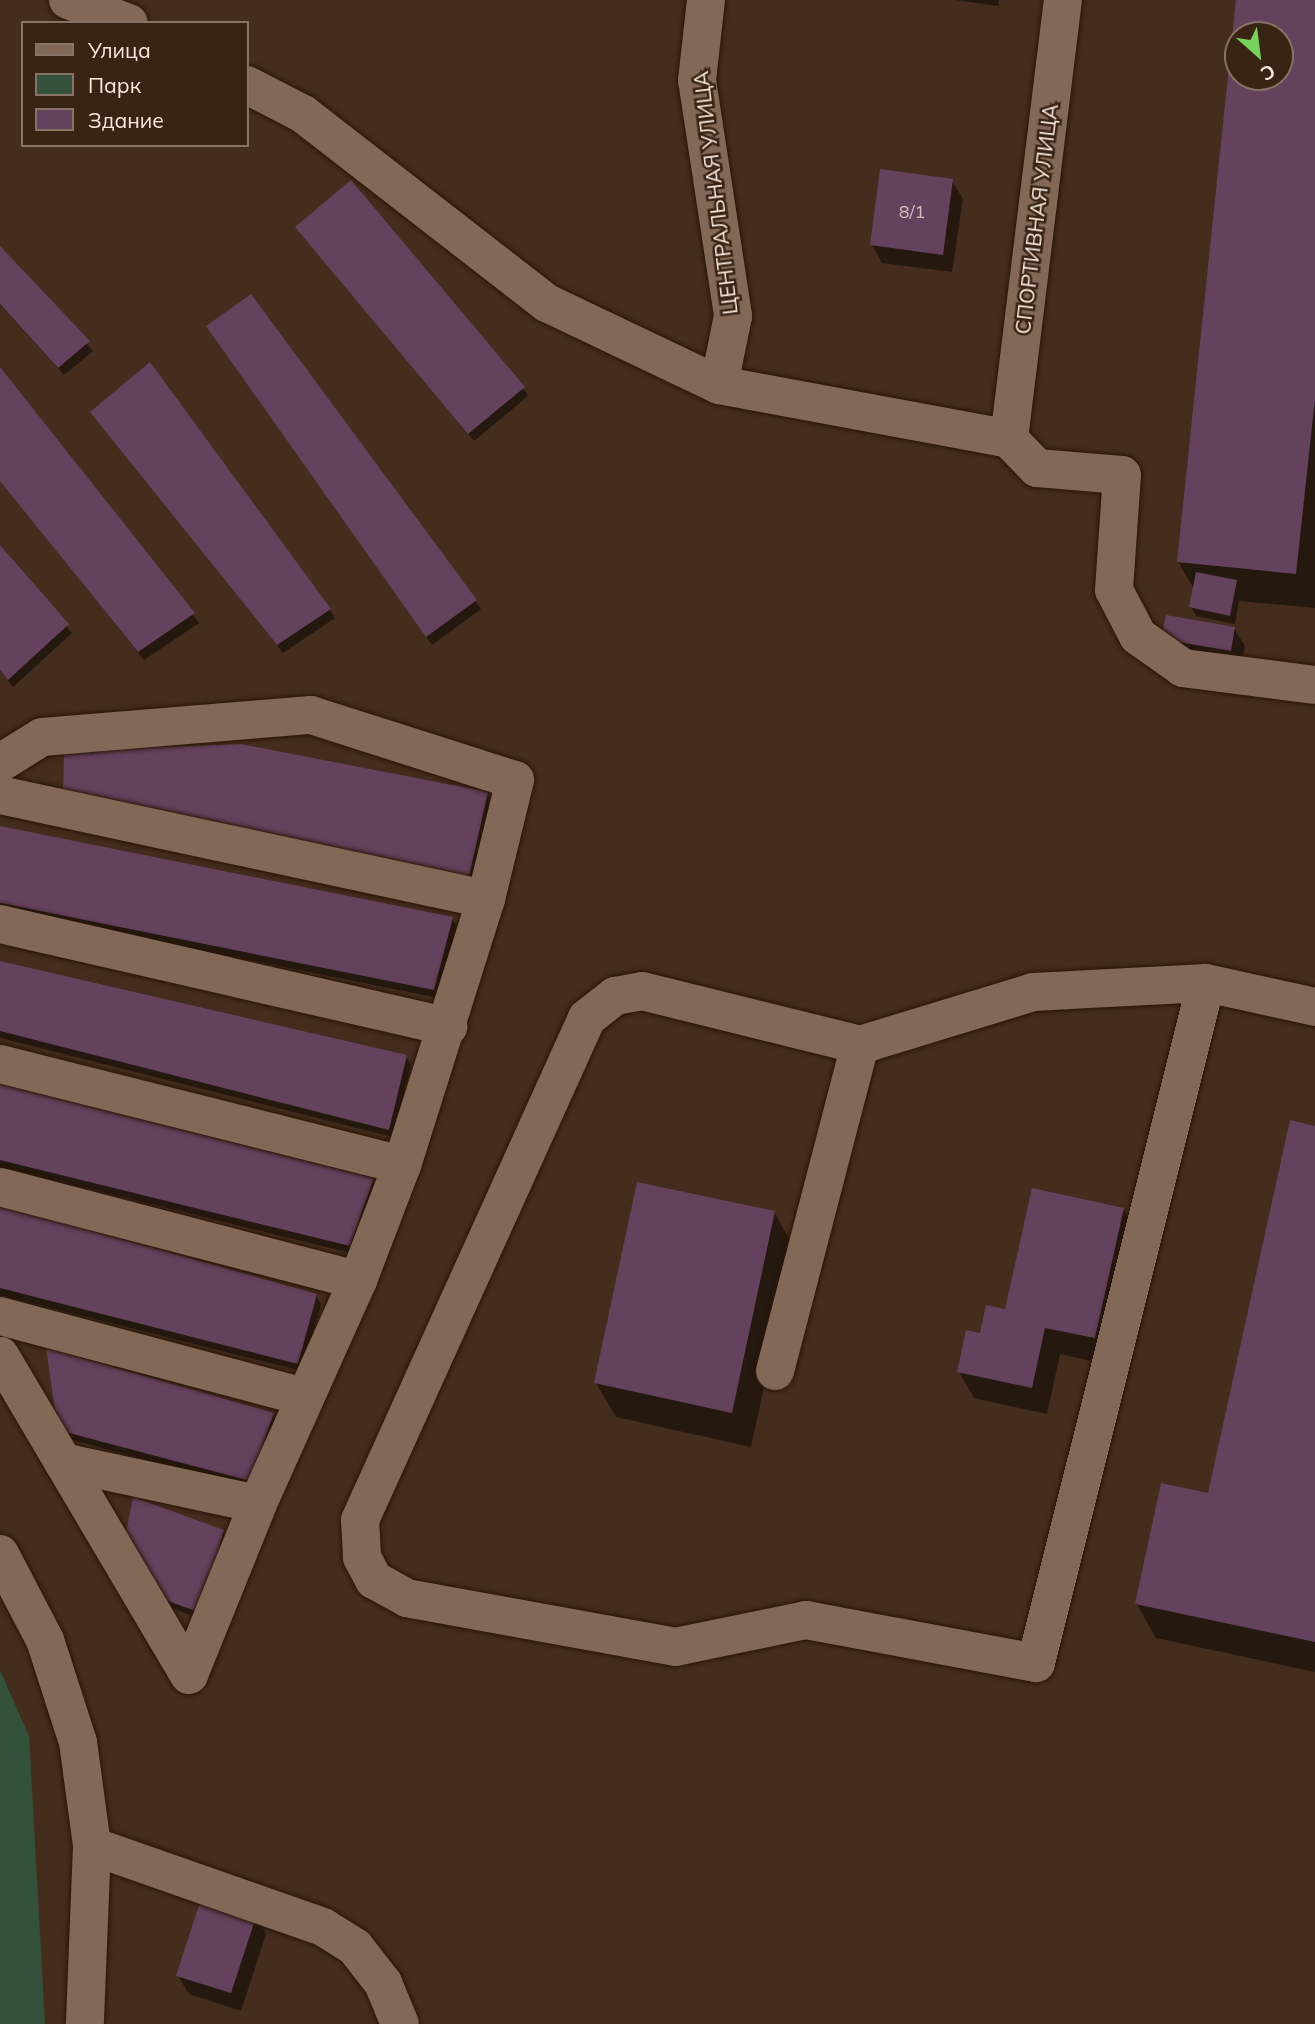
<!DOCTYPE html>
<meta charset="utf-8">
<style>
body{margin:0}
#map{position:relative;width:1315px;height:2024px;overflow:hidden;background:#442d1d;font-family:Mulish,sans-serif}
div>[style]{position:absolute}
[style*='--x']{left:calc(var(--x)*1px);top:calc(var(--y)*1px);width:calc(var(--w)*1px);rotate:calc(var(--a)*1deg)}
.green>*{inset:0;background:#34513b}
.shadow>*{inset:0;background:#0007}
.building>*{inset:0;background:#64415d}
.roads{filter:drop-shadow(0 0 2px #291506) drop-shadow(0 0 2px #291506)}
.minor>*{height:38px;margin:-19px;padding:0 19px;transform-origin:19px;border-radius:19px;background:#826857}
span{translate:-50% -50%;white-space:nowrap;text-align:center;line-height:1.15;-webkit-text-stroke:5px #392313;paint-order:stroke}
.number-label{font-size:18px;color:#d4c0bf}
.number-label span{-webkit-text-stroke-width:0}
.street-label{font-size:21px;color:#f9eae0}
.legend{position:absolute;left:21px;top:21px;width:228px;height:126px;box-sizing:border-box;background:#392313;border:2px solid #867365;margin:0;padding:9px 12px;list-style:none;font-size:21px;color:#f9eae0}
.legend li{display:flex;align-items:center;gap:14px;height:35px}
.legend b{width:35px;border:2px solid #867365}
.north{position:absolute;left:1224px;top:21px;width:70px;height:70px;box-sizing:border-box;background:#392313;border:2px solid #867365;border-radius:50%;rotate:152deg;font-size:19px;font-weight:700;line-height:28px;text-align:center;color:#f9eae0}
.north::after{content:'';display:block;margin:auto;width:24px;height:32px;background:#75d25b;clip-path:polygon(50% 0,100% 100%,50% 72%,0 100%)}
</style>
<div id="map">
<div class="green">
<i style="clip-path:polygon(0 1670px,29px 1736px,45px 2024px,0 2024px)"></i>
</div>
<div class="shadow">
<i style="clip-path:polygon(955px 0,999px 0,998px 6px)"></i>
<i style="clip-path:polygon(evenodd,1238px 0,1315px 0,1315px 608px,1239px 601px,1235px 624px,1196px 616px,1191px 607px,1194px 589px,1178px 562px,1238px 0,1238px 35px,1280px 35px,1280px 77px,1238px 77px,1238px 35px)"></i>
<i style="clip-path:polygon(952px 181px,963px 199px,952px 272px,882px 263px,872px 245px)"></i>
<i style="clip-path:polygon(297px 228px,523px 388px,528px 396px,474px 441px)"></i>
<i style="clip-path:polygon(0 248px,93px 351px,64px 375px,0 305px)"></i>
<i style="clip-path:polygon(251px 296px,481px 609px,432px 645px,213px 335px)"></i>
<i style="clip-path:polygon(0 369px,199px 623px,144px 660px,0 480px)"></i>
<i style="clip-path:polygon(92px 413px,330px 610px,335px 618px,283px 653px)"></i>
<i style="clip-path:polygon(0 548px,72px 633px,13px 687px,0 670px)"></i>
<i style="clip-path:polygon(1234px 628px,1245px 646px,1240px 669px,1173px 657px,1163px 639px)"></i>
<i style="clip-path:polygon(487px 794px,492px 802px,474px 884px,70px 803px)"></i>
<i style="clip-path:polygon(0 828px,452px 918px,457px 927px,438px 998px,0 910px)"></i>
<i style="clip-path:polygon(0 962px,406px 1057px,411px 1065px,393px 1137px,0 1038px)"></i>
<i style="clip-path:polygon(0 1086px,372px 1180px,377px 1188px,355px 1254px,0 1167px)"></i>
<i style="clip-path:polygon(1315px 1127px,1315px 1672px,1156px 1638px,1136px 1603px,1210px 1495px)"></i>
<i style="clip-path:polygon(0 1207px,316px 1295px,321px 1304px,302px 1371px,0 1295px)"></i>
<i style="clip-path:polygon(1123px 1209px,1139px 1236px,1110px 1365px,1060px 1354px,1047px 1414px,974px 1398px,959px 1372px,1006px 1312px)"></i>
<i style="clip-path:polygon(774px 1212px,794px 1247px,751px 1447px,616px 1417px,596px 1383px)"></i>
<i style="clip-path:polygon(273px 1415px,278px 1423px,255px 1489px,65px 1438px,59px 1430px)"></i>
<i style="clip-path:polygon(222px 1531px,227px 1540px,206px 1621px,172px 1608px,132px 1547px)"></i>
<i style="clip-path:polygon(256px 1916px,266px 1934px,241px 2011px,189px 1994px,178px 1976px)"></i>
</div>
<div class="building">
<i style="clip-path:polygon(evenodd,1236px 0,1315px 0,1315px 399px,1296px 574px,1177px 562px,1236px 0,1238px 35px,1280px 35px,1280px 77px,1238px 77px,1238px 35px)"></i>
<i style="clip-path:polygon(880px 169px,953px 179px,943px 255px,870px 245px)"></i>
<i style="clip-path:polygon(351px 180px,525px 387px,468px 434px,295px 227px)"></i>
<i style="clip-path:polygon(0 246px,90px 341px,58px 368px,0 304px)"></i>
<i style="clip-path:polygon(251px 294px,477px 600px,426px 637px,206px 326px)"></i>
<i style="clip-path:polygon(150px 362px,331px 609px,277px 645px,90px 412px)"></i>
<i style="clip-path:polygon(0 367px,195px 613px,138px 652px,0 481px)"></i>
<i style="clip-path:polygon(0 545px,69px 624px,8px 680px,0 670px)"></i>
<i style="clip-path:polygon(1196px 572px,1237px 580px,1230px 616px,1189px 607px)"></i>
<i style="clip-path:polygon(1166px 615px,1235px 627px,1231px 651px,1161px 639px)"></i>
<i style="clip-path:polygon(241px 744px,488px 792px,469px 877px,63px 795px,64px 751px)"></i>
<i style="clip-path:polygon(0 826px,453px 917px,434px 990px,0 903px)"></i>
<i style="clip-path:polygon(0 961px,407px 1055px,389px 1130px,0 1031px)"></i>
<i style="clip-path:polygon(0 1084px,374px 1178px,350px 1246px,0 1160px)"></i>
<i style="clip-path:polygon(1290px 1120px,1315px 1126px,1315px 1642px,1135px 1604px,1161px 1483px,1208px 1493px)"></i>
<i style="clip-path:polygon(637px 1182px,775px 1211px,732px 1413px,594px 1383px)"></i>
<i style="clip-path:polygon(1032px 1188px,1124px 1208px,1095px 1338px,1045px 1328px,1032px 1388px,957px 1372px,966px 1330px,980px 1333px,986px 1305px,1005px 1309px)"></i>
<i style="clip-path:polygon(0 1205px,317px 1294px,298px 1364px,0 1288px)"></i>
<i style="clip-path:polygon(46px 1348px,274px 1413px,250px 1481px,58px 1430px)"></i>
<i style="clip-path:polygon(133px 1497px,224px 1530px,201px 1613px,165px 1600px,125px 1538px)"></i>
<i style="clip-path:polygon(202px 1896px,257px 1914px,231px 1993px,176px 1976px)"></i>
</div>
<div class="roads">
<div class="minor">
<i style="--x:68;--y:0;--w:65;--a:20.7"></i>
<i style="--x:706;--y:0;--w:81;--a:96.4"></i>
<i style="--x:697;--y:80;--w:239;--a:81.3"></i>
<i style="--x:733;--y:316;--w:70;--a:101.5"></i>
<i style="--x:247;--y:85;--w:63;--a:27.4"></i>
<i style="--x:303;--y:114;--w:309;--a:37.8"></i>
<i style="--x:547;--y:303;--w:191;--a:25.5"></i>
<i style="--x:719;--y:385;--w:295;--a:10.5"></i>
<i style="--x:1009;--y:439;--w:40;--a:46"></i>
<i style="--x:1037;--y:468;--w:85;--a:4.7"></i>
<i style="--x:1122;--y:475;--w:115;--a:94"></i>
<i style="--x:1114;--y:590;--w:52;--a:62.4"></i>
<i style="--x:1138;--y:636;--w:55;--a:35.4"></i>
<i style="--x:1183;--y:668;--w:133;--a:7.3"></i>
<i style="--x:1009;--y:439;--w:442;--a:-83"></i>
<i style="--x:0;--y:763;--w:49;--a:-31.8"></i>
<i style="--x:42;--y:737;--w:270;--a:-4.7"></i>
<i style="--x:311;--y:715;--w:214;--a:17.7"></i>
<i style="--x:515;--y:780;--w:122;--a:103.7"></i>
<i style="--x:486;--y:899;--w:279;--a:107.5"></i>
<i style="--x:402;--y:1165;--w:123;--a:110.9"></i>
<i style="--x:358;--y:1280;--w:245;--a:114.1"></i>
<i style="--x:258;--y:1504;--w:184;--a:112"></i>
<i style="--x:189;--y:1675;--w:371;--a:-120.6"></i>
<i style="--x:0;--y:795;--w:497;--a:12.1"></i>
<i style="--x:0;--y:924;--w:460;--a:12.9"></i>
<i style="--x:1206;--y:983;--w:701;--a:104.04"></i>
<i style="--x:1036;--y:1663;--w:234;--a:-169.4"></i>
<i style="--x:806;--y:1620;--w:133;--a:168.3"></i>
<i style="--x:676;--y:1647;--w:273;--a:-169.7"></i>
<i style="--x:407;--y:1598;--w:38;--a:-151"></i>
<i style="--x:374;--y:1580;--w:26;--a:-118"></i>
<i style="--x:362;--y:1557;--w:37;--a:-93"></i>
<i style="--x:360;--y:1520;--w:551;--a:-65.67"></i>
<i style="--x:587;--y:1018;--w:36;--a:-38"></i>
<i style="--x:615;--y:996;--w:27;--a:-10"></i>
<i style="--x:642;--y:991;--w:225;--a:13.9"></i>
<i style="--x:860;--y:1045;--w:181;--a:-17"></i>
<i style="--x:1033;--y:992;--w:173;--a:-3"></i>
<i style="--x:1206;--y:983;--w:112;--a:12.4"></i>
<i style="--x:0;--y:1064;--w:414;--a:14.1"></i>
<i style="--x:0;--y:1187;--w:370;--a:14.6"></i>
<i style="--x:0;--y:1316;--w:316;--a:14.9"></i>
<i style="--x:775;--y:1371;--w:337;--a:-75.4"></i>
<i style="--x:63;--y:1462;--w:199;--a:12.2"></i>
<i style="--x:0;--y:1554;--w:97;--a:62.4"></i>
<i style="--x:45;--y:1640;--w:107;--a:72.1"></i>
<i style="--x:78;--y:1742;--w:105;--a:82.3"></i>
<i style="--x:92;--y:1846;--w:178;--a:92.3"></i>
<i style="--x:92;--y:1846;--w:245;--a:19.3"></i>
<i style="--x:323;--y:1927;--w:38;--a:32"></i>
<i style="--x:355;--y:1947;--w:46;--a:52.1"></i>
<i style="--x:383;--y:1983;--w:44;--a:67.5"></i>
</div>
</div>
<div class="number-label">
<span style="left:912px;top:212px">8/1</span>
</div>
<div class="street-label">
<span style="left:715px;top:193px;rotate:-97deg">ЦЕНТРАЛЬНАЯ УЛИЦА</span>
<span style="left:1036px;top:219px;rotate:-83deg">СПОРТИВНАЯ УЛИЦА</span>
</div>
<ul class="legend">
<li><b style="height:9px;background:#826857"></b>Улица</li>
<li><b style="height:19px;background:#34513b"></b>Парк</li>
<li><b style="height:19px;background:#64415d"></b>Здание</li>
</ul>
<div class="north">С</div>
</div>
